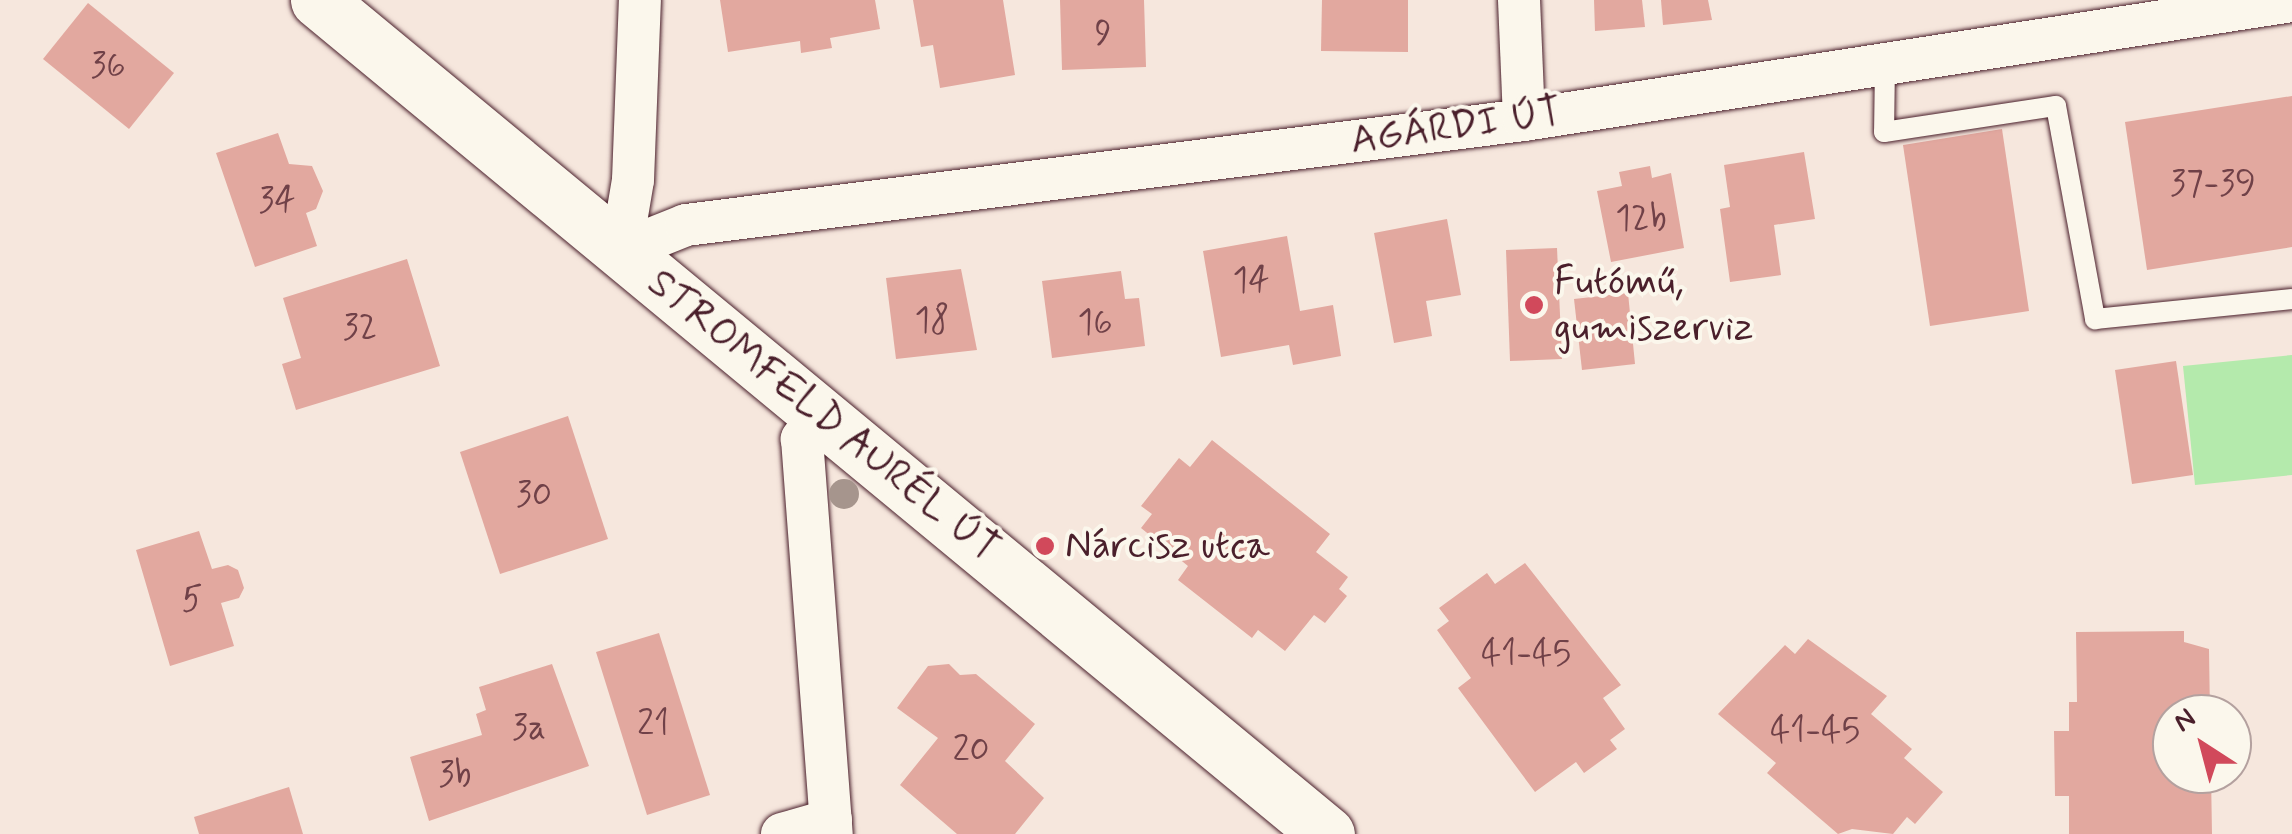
<!DOCTYPE html>
<meta charset="utf-8">
<style>
body{margin:0}
#map{position:relative;width:2292px;height:834px;overflow:hidden;background:#f6e7dd;font-family:Mynerve,sans-serif}
div>[style]{position:absolute}
[style*='--x']{left:calc(var(--x)*1px);top:calc(var(--y)*1px);width:calc(var(--w)*1px);rotate:calc(var(--a)*1deg)}
.green>*{inset:0;background:#b4eaac}
.building>*{inset:0;background:#e2a89f}
.roads{filter:drop-shadow(0 0 2px #4a1f2b) drop-shadow(0 0 2px #4a1f2b)}
.lane>*{height:20px;margin:-10px;padding:0 10px;transform-origin:10px;border-radius:10px;background:#fbf7ec}
.street>*{height:42px;margin:-21px;padding:0 21px;transform-origin:21px;border-radius:21px;background:#fbf7ec}
.secondary>*{height:55px;margin:-27.5px;padding:0 27.5px;transform-origin:27.5px;border-radius:27.5px;background:#fbf7ec}
.trees>*{width:30px;height:30px;margin:-15px;border-radius:50%;background:#a6958d}
.dots>*{width:28px;height:28px;translate:-50% -50%;box-sizing:border-box;border:5px solid #fbf7ec;border-radius:50%}
span{translate:-50% -50%;white-space:nowrap;text-align:center;line-height:1.15;-webkit-text-stroke:8px #fbf7ec;paint-order:stroke}
.number-label{font-size:35px;color:#704148}
.number-label span{-webkit-text-stroke-width:0}
.street-label{font-size:40px;color:#4a1f2b}
.poi-label{font-size:40px;color:#4a1f2b}
.left{translate:0 -50%;text-align:left}
.north{position:absolute;left:2152px;top:694px;width:100px;height:100px;box-sizing:border-box;background:#fbf7ec;border:2px solid #b4a19f;border-radius:50%;rotate:324deg;font-size:28px;font-weight:700;line-height:40px;text-align:center;color:#4a1f2b}
.north::after{content:'';display:block;margin:auto;width:35px;height:45px;background:#d1495b;clip-path:polygon(50% 0,100% 100%,50% 72%,0 100%)}
</style>
<div id="map">
<div class="green">
<i style="clip-path:polygon(2292px 355px,2292px 475px,2195px 485px,2183px 366px)"></i>
</div>
<div class="building">
<i style="clip-path:polygon(720px 0,875px 0,880px 29px,830px 38px,832px 48px,801px 53px,800px 41px,728px 52px)"></i>
<i style="clip-path:polygon(913px 0,1003px 0,1015px 75px,940px 88px,933px 45px,921px 47px)"></i>
<i style="clip-path:polygon(1060px 0,1144px 0,1146px 67px,1062px 70px)"></i>
<i style="clip-path:polygon(1322px 0,1408px 0,1408px 52px,1321px 51px)"></i>
<i style="clip-path:polygon(1594px 0,1642px 0,1645px 27px,1595px 31px)"></i>
<i style="clip-path:polygon(1661px 0,1708px 0,1712px 20px,1663px 25px)"></i>
<i style="clip-path:polygon(88px 3px,174px 73px,129px 129px,43px 59px)"></i>
<i style="clip-path:polygon(2292px 96px,2292px 247px,2147px 270px,2125px 122px)"></i>
<i style="clip-path:polygon(2002px 129px,2029px 311px,1930px 326px,1903px 145px)"></i>
<i style="clip-path:polygon(278px 133px,289px 164px,312px 166px,323px 191px,316px 209px,306px 213px,317px 246px,255px 267px,216px 153px)"></i>
<i style="clip-path:polygon(1804px 152px,1815px 219px,1774px 225px,1781px 275px,1730px 282px,1720px 209px,1730px 207px,1724px 165px)"></i>
<i style="clip-path:polygon(1650px 166px,1652px 178px,1671px 173px,1684px 248px,1611px 262px,1597px 191px,1622px 186px,1619px 172px)"></i>
<i style="clip-path:polygon(1447px 219px,1461px 295px,1426px 301px,1432px 336px,1394px 343px,1374px 233px)"></i>
<i style="clip-path:polygon(1287px 236px,1300px 311px,1333px 305px,1341px 356px,1293px 365px,1289px 345px,1221px 357px,1203px 251px)"></i>
<i style="clip-path:polygon(1557px 248px,1562px 359px,1510px 361px,1506px 250px)"></i>
<i style="clip-path:polygon(407px 259px,440px 366px,296px 410px,282px 364px,301px 358px,283px 298px)"></i>
<i style="clip-path:polygon(961px 269px,977px 350px,896px 359px,886px 278px)"></i>
<i style="clip-path:polygon(1121px 271px,1125px 299px,1139px 298px,1145px 346px,1052px 358px,1042px 281px)"></i>
<i style="clip-path:polygon(1628px 293px,1635px 364px,1582px 370px,1574px 299px)"></i>
<i style="clip-path:polygon(2176px 361px,2193px 475px,2132px 484px,2115px 370px)"></i>
<i style="clip-path:polygon(568px 416px,608px 539px,500px 574px,460px 452px)"></i>
<i style="clip-path:polygon(1212px 440px,1330px 534px,1316px 552px,1348px 577px,1339px 589px,1347px 596px,1325px 623px,1314px 615px,1285px 651px,1258px 630px,1252px 638px,1178px 580px,1188px 566px,1141px 528px,1152px 514px,1141px 506px,1179px 458px,1190px 467px)"></i>
<i style="clip-path:polygon(199px 531px,212px 569px,228px 565px,238px 570px,244px 588px,239px 598px,221px 603px,234px 646px,170px 666px,136px 550px)"></i>
<i style="clip-path:polygon(1525px 563px,1621px 685px,1603px 698px,1625px 729px,1610px 740px,1617px 749px,1584px 773px,1576px 762px,1535px 792px,1458px 688px,1471px 678px,1437px 630px,1449px 621px,1439px 608px,1487px 573px,1495px 584px)"></i>
<i style="clip-path:polygon(2184px 631px,2184px 642px,2209px 649px,2210px 714px,2172px 714px,2172px 774px,2211px 774px,2212px 834px,2069px 834px,2069px 796px,2055px 796px,2054px 731px,2069px 731px,2069px 702px,2077px 702px,2076px 632px)"></i>
<i style="clip-path:polygon(659px 633px,710px 795px,647px 815px,596px 652px)"></i>
<i style="clip-path:polygon(1808px 639px,1887px 696px,1871px 714px,1912px 749px,1904px 758px,1943px 792px,1915px 824px,1907px 817px,1893px 834px,1852px 829px,1838px 834px,1767px 773px,1776px 763px,1718px 714px,1785px 645px,1795px 654px)"></i>
<i style="clip-path:polygon(552px 664px,589px 766px,429px 821px,410px 757px,482px 735px,476px 714px,486px 710px,479px 687px)"></i>
<i style="clip-path:polygon(949px 664px,960px 675px,976px 674px,1035px 724px,1005px 761px,1044px 798px,1015px 834px,957px 834px,900px 785px,938px 738px,897px 708px,928px 666px)"></i>
<i style="clip-path:polygon(289px 787px,303px 834px,199px 834px,194px 817px)"></i>
</div>
<div class="roads">
<div class="lane">
<i style="--x:1885;--y:64;--w:68;--a:90.8"></i>
<i style="--x:1884;--y:132;--w:174;--a:-8.6"></i>
<i style="--x:2056;--y:106;--w:217;--a:79.6"></i>
<i style="--x:2095;--y:319;--w:198;--a:-5.8"></i>
</div>
<div class="street">
<i style="--x:1519;--y:0;--w:120;--a:87.6"></i>
<i style="--x:621;--y:251;--w:70;--a:-21.8"></i>
<i style="--x:686;--y:225;--w:845;--a:-7.14"></i>
<i style="--x:1524;--y:120;--w:777;--a:-8.81"></i>
<i style="--x:621;--y:251;--w:72;--a:-80.4"></i>
<i style="--x:633;--y:180;--w:180;--a:-87.8"></i>
<i style="--x:822;--y:412;--w:34;--a:127"></i>
<i style="--x:802;--y:439;--w:396;--a:85.7"></i>
<i style="--x:782;--y:834;--w:51;--a:-15.9"></i>
</div>
<div class="secondary">
<i style="--x:318;--y:0;--w:1309;--a:39.58"></i>
</div>
</div>
<div class="trees">
<i style="left:844px;top:494px"></i>
</div>
<div class="dots">
<i style="left:1534px;top:305px;background:#d1495b"></i>
<i style="left:1045px;top:546px;background:#d1495b"></i>
</div>
<div class="number-label">
<span style="left:1103px;top:34px">9</span>
<span style="left:108px;top:66px">36</span>
<span style="left:2213px;top:184px">37-39</span>
<span style="left:277px;top:201px">34</span>
<span style="left:1641px;top:219px">12b</span>
<span style="left:1251px;top:281px">14</span>
<span style="left:932px;top:321px">18</span>
<span style="left:1095px;top:323px">16</span>
<span style="left:360px;top:328px">32</span>
<span style="left:534px;top:495px">30</span>
<span style="left:192px;top:600px">5</span>
<span style="left:1526px;top:654px">41-45</span>
<span style="left:653px;top:724px">21</span>
<span style="left:529px;top:728px">3a</span>
<span style="left:1815px;top:731px">41-45</span>
<span style="left:971px;top:750px">20</span>
<span style="left:455px;top:775px">3b</span>
</div>
<div class="street-label">
<span style="left:1456px;top:127px;rotate:-8deg">AGÁRDI ÚT</span>
<span style="left:823px;top:416px;rotate:39deg">STROMFELD AURÉL ÚT</span>
</div>
<div class="poi-label">
<span class="left" style="left:1554px;top:305px">Futómű,<br>gumiszerviz</span>
<span class="left" style="left:1065px;top:546px">Nárcisz utca</span>
</div>
<div class="north">N</div>
</div>
